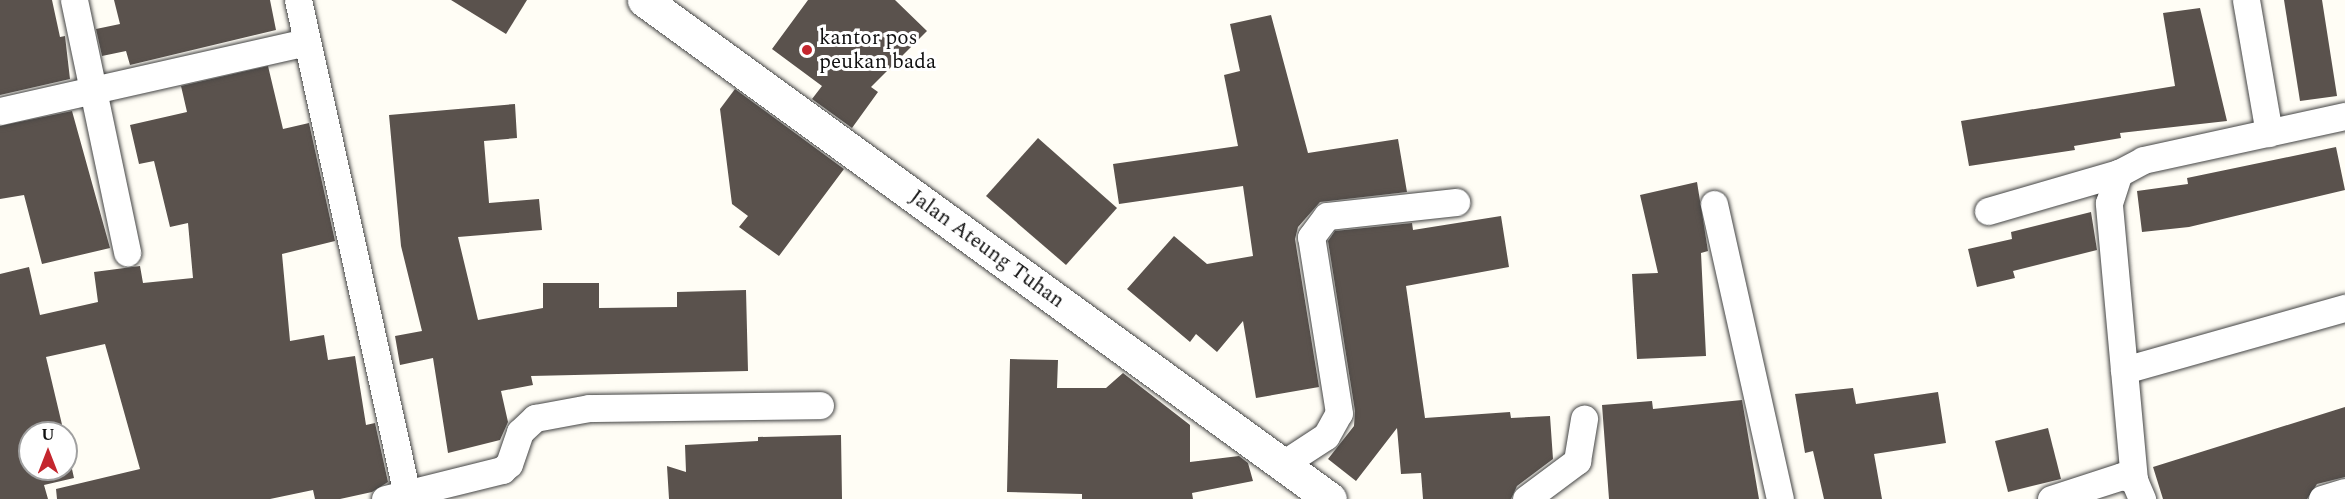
<!DOCTYPE html>
<style>
body{margin:0}
#map{position:relative;width:2345px;height:499px;overflow:hidden;background:#fffdf5;font-family:Spectral,serif}
div>[style]{position:absolute}
[style*='--x']{left:calc(var(--x)*1px);top:calc(var(--y)*1px);width:calc(var(--w)*1px);rotate:calc(var(--a)*1deg)}
.building>*{inset:0;background:#5a524d}
.roads{filter:drop-shadow(0 0 2px #444) drop-shadow(0 0 2px #444)}
.minor>*{height:27px;margin:-13.5px;padding:0 13.5px;transform-origin:13.5px;border-radius:13.5px;background:#fff}
.tertiary>*{height:33px;margin:-16.5px;padding:0 16.5px;transform-origin:16.5px;border-radius:16.5px;background:#fff}
.dots>*{width:16px;height:16px;translate:-50% -50%;box-sizing:border-box;border:3px solid #fff;border-radius:50%}
span{translate:-50% -50%;white-space:nowrap;text-align:center;line-height:1.15;-webkit-text-stroke:6px #fff;paint-order:stroke}
.poi-label{font-size:21px;color:#111}
.left{translate:0 -50%;text-align:left}
.street-label{font-size:21px;color:#111}
.north{position:absolute;left:18px;top:421px;width:60px;height:60px;box-sizing:border-box;background:#fff;border:2px solid #a0a0a0;border-radius:50%;rotate:0deg;font-size:16px;font-weight:700;line-height:24px;text-align:center;color:#111}
.north::after{content:'';display:block;margin:auto;width:21px;height:27px;background:#c4262e;clip-path:polygon(50% 0,100% 100%,50% 72%,0 100%)}
</style>
<div id="map">
<div class="building">
<i style="clip-path:polygon(0 0,52px 0,60px 37px,65px 36px,70px 79px,0 95px)"></i>
<i style="clip-path:polygon(114px 0,270px 0,276px 30px,130px 65px,126px 51px,102px 56px,96px 29px,120px 24px)"></i>
<i style="clip-path:polygon(451px 0,527px 0,506px 34px)"></i>
<i style="clip-path:polygon(808px 0,895px 0,927px 31px,871px 87px,878px 92px,852px 128px,812px 99px,822px 86px,772px 49px)"></i>
<i style="clip-path:polygon(2284px 0,2322px 0,2337px 96px,2300px 101px)"></i>
<i style="clip-path:polygon(2200px 8px,2227px 121px,2120px 133px,2121px 138px,2074px 146px,2075px 150px,1969px 166px,1961px 121px,2175px 86px,2163px 13px)"></i>
<i style="clip-path:polygon(1271px 15px,1308px 153px,1398px 139px,1407px 192px,1320px 202px,1298px 227px,1295px 239px,1319px 387px,1256px 398px,1243px 321px,1217px 352px,1196px 334px,1190px 342px,1127px 289px,1174px 236px,1207px 264px,1253px 256px,1243px 186px,1119px 204px,1113px 164px,1238px 146px,1224px 75px,1240px 71px,1230px 24px)"></i>
<i style="clip-path:polygon(268px 66px,283px 129px,309px 123px,335px 241px,282px 254px,290px 341px,324px 335px,328px 360px,355px 356px,366px 425px,375px 423px,388px 482px,372px 492px,340px 499px,315px 499px,313px 490px,270px 499px,57px 499px,56px 489px,140px 469px,105px 344px,46px 357px,64px 433px,30px 433px,30px 469px,66px 469px,66px 442px,74px 478px,44px 485px,48px 499px,0 499px,0 274px,29px 267px,40px 315px,98px 302px,94px 272px,140px 266px,143px 283px,193px 278px,188px 223px,170px 227px,154px 161px,139px 164px,130px 125px,187px 112px,181px 86px)"></i>
<i style="clip-path:polygon(735px 89px,844px 169px,779px 256px,739px 227px,748px 216px,732px 204px,720px 109px)"></i>
<i style="clip-path:polygon(515px 104px,517px 138px,484px 141px,489px 203px,539px 199px,542px 230px,458px 237px,478px 320px,543px 308px,543px 283px,599px 283px,599px 308px,677px 307px,677px 292px,746px 290px,748px 371px,531px 376px,533px 385px,501px 391px,508px 422px,500px 440px,448px 453px,433px 358px,400px 365px,395px 336px,422px 331px,401px 246px,389px 115px)"></i>
<i style="clip-path:polygon(72px 111px,110px 248px,42px 264px,24px 195px,0 199px,0 126px)"></i>
<i style="clip-path:polygon(1038px 138px,1117px 208px,1066px 265px,986px 196px)"></i>
<i style="clip-path:polygon(2336px 147px,2345px 190px,2189px 227px,2142px 232px,2137px 191px,2188px 184px,2187px 178px)"></i>
<i style="clip-path:polygon(1697px 182px,1708px 251px,1701px 253px,1706px 356px,1637px 359px,1632px 274px,1658px 273px,1640px 195px)"></i>
<i style="clip-path:polygon(2091px 212px,2097px 250px,2013px 271px,2015px 278px,1977px 287px,1968px 249px,2012px 239px,2011px 232px)"></i>
<i style="clip-path:polygon(1501px 216px,1509px 267px,1406px 286px,1425px 418px,1510px 412px,1511px 418px,1550px 416px,1553px 459px,1517px 486px,1511px 499px,1423px 499px,1421px 473px,1401px 474px,1397px 428px,1356px 481px,1328px 459px,1354px 426px,1355px 411px,1328px 241px,1335px 231px,1412px 223px,1413px 230px)"></i>
<i style="clip-path:polygon(1010px 359px,1058px 360px,1057px 388px,1106px 388px,1123px 373px,1190px 425px,1190px 462px,1239px 456px,1248px 463px,1253px 481px,1192px 493px,1193px 499px,1082px 499px,1082px 494px,1007px 492px)"></i>
<i style="clip-path:polygon(1853px 388px,1856px 404px,1938px 392px,1946px 443px,1874px 454px,1882px 499px,1824px 499px,1813px 451px,1805px 453px,1795px 394px)"></i>
<i style="clip-path:polygon(1742px 400px,1759px 499px,1609px 499px,1602px 405px,1652px 401px,1653px 409px)"></i>
<i style="clip-path:polygon(2345px 407px,2345px 477px,2317px 484px,2307px 499px,2163px 499px,2153px 467px)"></i>
<i style="clip-path:polygon(2048px 428px,2061px 479px,2008px 492px,1995px 441px)"></i>
<i style="clip-path:polygon(841px 435px,842px 499px,669px 499px,667px 466px,686px 472px,685px 445px,758px 441px,758px 437px)"></i>
</div>
<div class="roads">
<div class="minor">
<i style="--x:74;--y:0;--w:258;--a:78.1"></i>
<i style="--x:298;--y:0;--w:511;--a:77.57"></i>
<i style="--x:2246;--y:0;--w:135;--a:80.2"></i>
<i style="--x:0;--y:111;--w:313;--a:-12.7"></i>
<i style="--x:1714;--y:204;--w:302;--a:77.4"></i>
<i style="--x:1988;--y:211;--w:136;--a:-16.2"></i>
<i style="--x:2124;--y:370;--w:230;--a:-15.7"></i>
<i style="--x:1283;--y:464;--w:51;--a:-33.1"></i>
<i style="--x:1326;--y:436;--w:26;--a:-61"></i>
<i style="--x:1339;--y:413;--w:178;--a:-99"></i>
<i style="--x:1311;--y:237;--w:26;--a:-53"></i>
<i style="--x:1327;--y:216;--w:130;--a:-6.2"></i>
<i style="--x:2134;--y:480;--w:278;--a:-95.2"></i>
<i style="--x:2109;--y:203;--w:32;--a:-72"></i>
<i style="--x:2119;--y:173;--w:27;--a:-28"></i>
<i style="--x:2143;--y:160;--w:207;--a:-12.3"></i>
<i style="--x:385;--y:499;--w:121;--a:-13.9"></i>
<i style="--x:502;--y:470;--w:9;--a:-41"></i>
<i style="--x:509;--y:464;--w:34;--a:-71"></i>
<i style="--x:520;--y:432;--w:21;--a:-43"></i>
<i style="--x:535;--y:418;--w:55;--a:-10.5"></i>
<i style="--x:589;--y:408;--w:231;--a:-0.7"></i>
<i style="--x:1526;--y:499;--w:64;--a:-36.7"></i>
<i style="--x:1577;--y:461;--w:43;--a:-80.5"></i>
<i style="--x:2051;--y:499;--w:75;--a:-17.9"></i>
<i style="--x:2122;--y:476;--w:13;--a:18"></i>
<i style="--x:2134;--y:480;--w:21;--a:67"></i>
<i style="--x:2322;--y:499;--w:24;--a:-17"></i>
</div>
<div class="tertiary">
<i style="--x:644;--y:0;--w:848;--a:36.03"></i>
</div>
</div>
<div class="dots">
<i style="left:807px;top:50px;background:#c4262e"></i>
</div>
<div class="poi-label">
<span class="left" style="left:819px;top:50px">kantor pos<br>peukan bada</span>
</div>
<div class="street-label">
<span style="left:987px;top:249px;rotate:36deg">Jalan Ateung Tuhan</span>
</div>
<div class="north">U</div>
</div>
